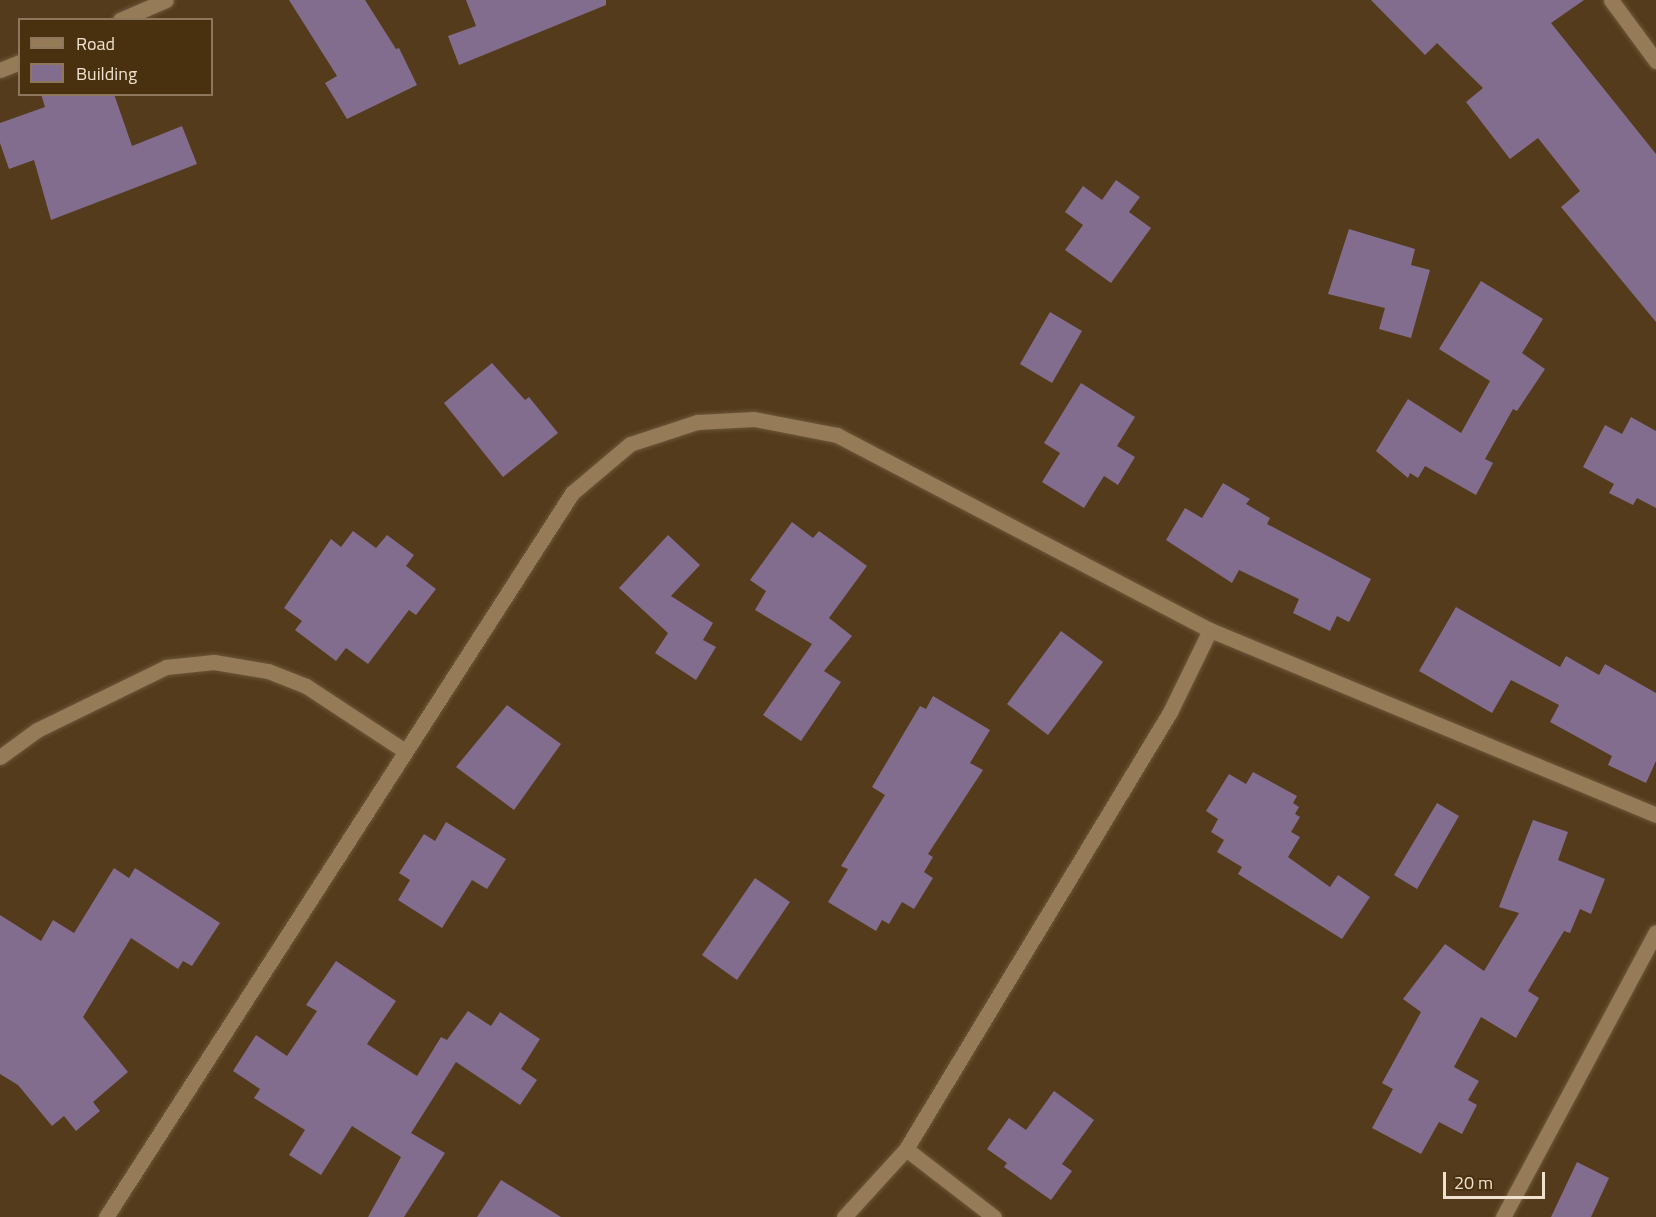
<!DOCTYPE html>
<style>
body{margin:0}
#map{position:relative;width:1656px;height:1217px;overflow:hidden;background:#543b1b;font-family:"Titillium Web",sans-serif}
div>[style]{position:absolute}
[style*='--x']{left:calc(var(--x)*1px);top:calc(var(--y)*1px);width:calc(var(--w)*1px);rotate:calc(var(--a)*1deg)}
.building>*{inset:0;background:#826d8f}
.roads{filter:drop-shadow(0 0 2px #6c573a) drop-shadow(0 0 2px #6c573a)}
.minor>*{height:15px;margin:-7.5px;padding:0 7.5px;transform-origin:7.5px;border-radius:7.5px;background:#967b59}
span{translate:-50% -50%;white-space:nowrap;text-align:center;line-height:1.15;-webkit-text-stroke:4.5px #493110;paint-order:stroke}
.legend{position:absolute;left:18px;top:18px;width:195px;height:78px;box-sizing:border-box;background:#493110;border:2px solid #8c775c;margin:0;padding:8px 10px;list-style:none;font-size:18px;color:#f0e1cf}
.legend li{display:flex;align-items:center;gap:12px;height:30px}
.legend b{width:30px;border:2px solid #8c775c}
.scale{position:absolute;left:1443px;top:1172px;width:102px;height:27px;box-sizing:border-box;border:3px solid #f0e1cf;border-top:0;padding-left:8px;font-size:18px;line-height:21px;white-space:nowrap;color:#f0e1cf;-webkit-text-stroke:4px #493110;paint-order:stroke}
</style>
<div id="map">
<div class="building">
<i style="clip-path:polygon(289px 0,365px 0,396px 49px,399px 48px,417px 85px,347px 119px,325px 83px,337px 76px)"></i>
<i style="clip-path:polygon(466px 0,606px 0,606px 5px,459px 65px,448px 36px,476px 26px)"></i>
<i style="clip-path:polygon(1371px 0,1584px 0,1551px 23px,1656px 154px,1656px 322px,1561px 207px,1580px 191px,1538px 138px,1510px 159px,1466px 102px,1483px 88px,1437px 43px,1425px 55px)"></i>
<i style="clip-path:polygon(41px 94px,114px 94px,132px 146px,182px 126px,197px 164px,51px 220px,34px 160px,9px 169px,0 143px,0 123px,45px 107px)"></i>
<i style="clip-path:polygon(1116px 180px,1140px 197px,1129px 212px,1151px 228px,1111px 283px,1065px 250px,1083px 225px,1065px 212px,1083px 186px,1102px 200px)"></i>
<i style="clip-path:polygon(1349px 229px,1415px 249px,1411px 265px,1430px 270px,1411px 338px,1379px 329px,1385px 308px,1328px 294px)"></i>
<i style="clip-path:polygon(1481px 281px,1543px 319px,1522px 353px,1545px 369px,1517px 411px,1513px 409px,1485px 459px,1493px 463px,1476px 495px,1425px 466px,1418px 478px,1410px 473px,1408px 478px,1376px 451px,1408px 399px,1461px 433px,1490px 381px,1439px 349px)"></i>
<i style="clip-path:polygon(1050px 312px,1082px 331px,1052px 383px,1020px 364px)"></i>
<i style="clip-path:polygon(492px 363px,525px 400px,529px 397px,558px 433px,503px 477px,444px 403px)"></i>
<i style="clip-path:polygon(1081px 383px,1135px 417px,1117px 446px,1135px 457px,1118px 485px,1104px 476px,1084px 508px,1042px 482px,1060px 453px,1044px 443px)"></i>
<i style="clip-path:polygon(1631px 417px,1656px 431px,1656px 508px,1637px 498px,1633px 505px,1609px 493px,1614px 484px,1583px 467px,1605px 425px,1622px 434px)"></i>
<i style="clip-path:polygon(1223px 483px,1250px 499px,1246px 504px,1270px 518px,1267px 524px,1371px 579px,1349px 622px,1337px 616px,1330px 631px,1293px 613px,1299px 599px,1239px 570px,1232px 583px,1166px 540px,1185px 508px,1202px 518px)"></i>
<i style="clip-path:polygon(792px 522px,813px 538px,819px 531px,867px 566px,829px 618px,852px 636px,824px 671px,841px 682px,801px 741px,763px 715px,812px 644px,755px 610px,766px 591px,750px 580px)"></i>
<i style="clip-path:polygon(353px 531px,376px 548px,387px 535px,414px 555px,406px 566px,436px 589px,416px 615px,409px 610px,368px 664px,346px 648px,336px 661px,295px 630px,302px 621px,284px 608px,331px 539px,341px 547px)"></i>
<i style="clip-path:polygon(668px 535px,700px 565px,671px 596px,713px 623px,703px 640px,716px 647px,696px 680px,655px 653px,668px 633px,619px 588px)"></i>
<i style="clip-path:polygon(1456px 607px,1560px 667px,1566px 656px,1599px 675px,1605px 664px,1656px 693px,1656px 761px,1646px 783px,1608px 765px,1612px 756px,1550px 722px,1559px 705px,1511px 680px,1492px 713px,1419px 671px)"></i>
<i style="clip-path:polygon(1061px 631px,1103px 662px,1048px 735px,1007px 704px)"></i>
<i style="clip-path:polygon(933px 696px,990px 730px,970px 763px,983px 770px,928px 854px,933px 857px,924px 872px,933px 878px,914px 909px,902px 902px,889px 924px,882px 920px,876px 931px,828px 902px,848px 869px,841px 866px,885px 795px,872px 787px,920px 706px,926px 709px)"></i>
<i style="clip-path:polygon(507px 705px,561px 744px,514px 810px,456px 767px)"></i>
<i style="clip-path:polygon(1253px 772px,1297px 796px,1293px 803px,1299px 807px,1295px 814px,1300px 817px,1291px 832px,1300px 837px,1288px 857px,1330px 887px,1338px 875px,1370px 897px,1342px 939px,1238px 874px,1242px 867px,1217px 852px,1224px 840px,1211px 832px,1218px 819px,1206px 811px,1229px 774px,1246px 784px)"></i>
<i style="clip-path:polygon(1437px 803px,1459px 816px,1417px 889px,1394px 875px)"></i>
<i style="clip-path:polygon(1533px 820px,1568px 832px,1558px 860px,1605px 879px,1591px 914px,1580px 909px,1570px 933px,1564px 931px,1528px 991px,1539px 998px,1516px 1038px,1481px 1017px,1454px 1067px,1479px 1081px,1468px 1100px,1477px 1105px,1462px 1134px,1439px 1122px,1421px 1154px,1372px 1128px,1393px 1089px,1382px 1083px,1421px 1012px,1403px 999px,1445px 944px,1484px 971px,1519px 913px,1499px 907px)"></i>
<i style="clip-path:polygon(446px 822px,506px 859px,487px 889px,472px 880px,442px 928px,398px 900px,410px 880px,399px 873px,424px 834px,435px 841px)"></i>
<i style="clip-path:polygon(114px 868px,129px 878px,135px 868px,220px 923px,192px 966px,183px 961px,178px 969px,131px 938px,83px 1017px,128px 1072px,93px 1102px,100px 1111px,76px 1131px,64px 1116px,52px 1126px,18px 1085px,0 1074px,0 915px,41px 941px,53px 920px,74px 933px)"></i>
<i style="clip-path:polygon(755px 878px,790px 902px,737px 980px,702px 955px)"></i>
<i style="clip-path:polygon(336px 961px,396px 1001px,367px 1044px,417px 1076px,441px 1037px,447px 1040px,468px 1011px,491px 1026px,500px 1012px,540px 1039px,521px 1069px,537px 1080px,520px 1105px,456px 1062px,411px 1133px,445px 1153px,404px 1217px,368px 1217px,401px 1157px,352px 1126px,321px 1175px,289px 1155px,305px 1130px,254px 1098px,260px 1089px,233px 1071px,256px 1035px,287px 1056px,317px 1011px,306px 1005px)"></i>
<i style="clip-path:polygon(1054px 1091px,1094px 1120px,1062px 1164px,1072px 1171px,1051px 1200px,1004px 1167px,1007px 1163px,987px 1149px,1009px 1118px,1026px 1130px)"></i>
<i style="clip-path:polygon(1577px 1162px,1609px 1178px,1591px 1217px,1551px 1217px)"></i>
<i style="clip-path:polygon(501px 1180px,561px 1217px,477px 1217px)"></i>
</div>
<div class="roads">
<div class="minor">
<i style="--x:1611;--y:0;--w:76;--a:53.6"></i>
<i style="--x:120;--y:20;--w:50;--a:-23.5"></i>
<i style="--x:0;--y:70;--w:22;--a:-22"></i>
<i style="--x:0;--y:757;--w:46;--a:-36.1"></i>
<i style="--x:37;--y:730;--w:144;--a:-26"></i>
<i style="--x:166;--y:667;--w:48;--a:-5.9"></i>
<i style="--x:214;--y:662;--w:55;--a:9.5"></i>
<i style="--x:268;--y:671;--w:41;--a:21.5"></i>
<i style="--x:306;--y:686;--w:118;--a:33.3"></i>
<i style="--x:906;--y:1149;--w:111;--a:37.7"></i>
<i style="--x:106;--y:1217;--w:861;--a:-57.23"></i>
<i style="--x:572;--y:493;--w:76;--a:-40.2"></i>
<i style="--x:630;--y:444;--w:71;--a:-18.2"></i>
<i style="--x:697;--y:422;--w:57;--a:-3"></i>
<i style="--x:754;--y:419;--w:85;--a:10.9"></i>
<i style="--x:837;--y:435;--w:421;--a:27.6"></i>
<i style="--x:1210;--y:630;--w:483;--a:22.5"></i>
<i style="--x:844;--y:1217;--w:92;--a:-47.6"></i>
<i style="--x:906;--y:1149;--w:511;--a:-58.86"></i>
<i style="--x:1170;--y:712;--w:91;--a:-64"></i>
<i style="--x:1503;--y:1217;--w:323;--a:-61.8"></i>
</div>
</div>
<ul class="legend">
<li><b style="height:8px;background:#967b59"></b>Road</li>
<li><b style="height:16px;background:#826d8f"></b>Building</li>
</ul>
<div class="scale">20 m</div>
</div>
